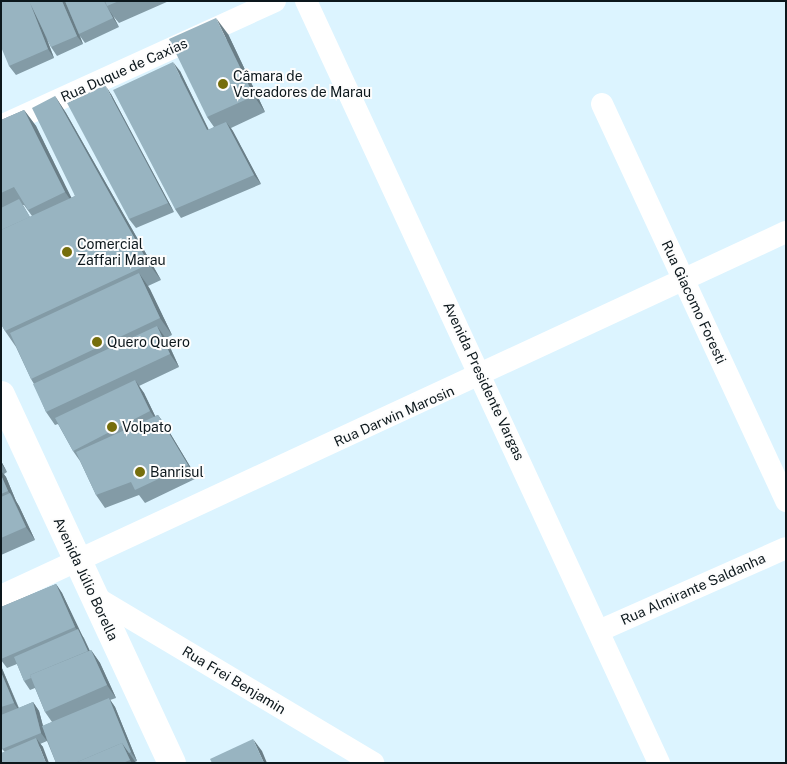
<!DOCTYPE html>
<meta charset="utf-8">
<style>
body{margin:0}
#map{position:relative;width:787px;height:764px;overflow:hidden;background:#dcf4ff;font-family:"Public Sans",sans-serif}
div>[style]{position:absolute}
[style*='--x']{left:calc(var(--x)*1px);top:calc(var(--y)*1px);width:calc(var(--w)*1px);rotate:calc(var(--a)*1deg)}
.minor>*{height:22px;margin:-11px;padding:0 11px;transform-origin:11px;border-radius:11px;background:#fff}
.major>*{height:28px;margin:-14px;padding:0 14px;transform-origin:14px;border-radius:14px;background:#fff}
.wall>*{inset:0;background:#839ba6}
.shaded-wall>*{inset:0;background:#6a7e87}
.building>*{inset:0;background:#98b4c1}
.dots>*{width:14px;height:14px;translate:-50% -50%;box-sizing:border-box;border:2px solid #fdfdfd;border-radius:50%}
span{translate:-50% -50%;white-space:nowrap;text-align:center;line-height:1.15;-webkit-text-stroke:4px #fdfdfd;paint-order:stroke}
.street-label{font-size:14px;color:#0c171c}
.poi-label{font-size:14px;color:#0c171c}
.left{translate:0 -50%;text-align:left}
.frame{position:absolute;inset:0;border:2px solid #0c171c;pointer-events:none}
</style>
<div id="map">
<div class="minor">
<i style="--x:306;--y:1;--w:840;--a:65.14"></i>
<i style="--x:602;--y:104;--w:438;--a:65.1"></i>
<i style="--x:1;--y:126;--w:301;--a:-24.5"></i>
<i style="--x:1;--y:596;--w:865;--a:-24.88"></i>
<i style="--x:95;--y:597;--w:324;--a:30.8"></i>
<i style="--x:601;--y:630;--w:202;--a:-23.9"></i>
</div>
<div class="major">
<i style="--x:1;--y:395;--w:406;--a:65.1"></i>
</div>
<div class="wall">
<i style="clip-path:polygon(1px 1px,65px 1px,72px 19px,65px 1px,169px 1px,119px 23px,113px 16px,119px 27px,85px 43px,80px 36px,83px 44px,57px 56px,51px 47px,47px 39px,54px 58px,16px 75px,9px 66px)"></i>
<i style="clip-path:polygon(228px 34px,265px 112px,231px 128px,261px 184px,181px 218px,175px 209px,180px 71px,209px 130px,214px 127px,207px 117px)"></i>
<i style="clip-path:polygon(111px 94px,174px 212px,136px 228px,129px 219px)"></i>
<i style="clip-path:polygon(evenodd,55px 96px,66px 113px,161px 280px,148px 286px,172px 335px,166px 338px,179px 367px,139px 386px,144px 393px,155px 416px,158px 415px,167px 428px,197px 478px,145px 503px,139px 495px,105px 508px,96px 495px,80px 461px,73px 451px,58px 424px,55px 425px,46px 412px,34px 384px,31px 379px,16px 347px,5px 331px,1px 324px,1px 120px,24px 110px,36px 126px,71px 198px,75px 196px,55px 96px,23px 205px,24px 205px,32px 216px,30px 217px,23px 205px)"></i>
<i style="clip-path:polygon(1px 461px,7px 472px,4px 474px,6px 477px,16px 501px,19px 506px,35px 540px,1px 555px)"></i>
<i style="clip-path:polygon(56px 584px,62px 593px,80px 633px,84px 638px,90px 651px,91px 650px,100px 663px,116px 698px,110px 700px,115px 707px,137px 761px,135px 762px,136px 763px,56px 763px,47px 741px,40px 744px,43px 747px,5px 752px,2px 749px,1px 746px,1px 666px,19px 708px,33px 702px,39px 711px,43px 726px,52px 722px,45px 712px,35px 688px,30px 690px,24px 681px,17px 664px,7px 668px,1px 660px,1px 607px)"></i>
</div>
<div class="shaded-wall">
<i style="clip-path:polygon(62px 1px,65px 1px,83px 44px,77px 36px)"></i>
<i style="clip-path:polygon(30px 3px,36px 12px,54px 58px,48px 49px)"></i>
<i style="clip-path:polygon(107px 7px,113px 16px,119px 27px,113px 18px)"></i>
<i style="clip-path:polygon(216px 18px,228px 34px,265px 112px,254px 96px)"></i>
<i style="clip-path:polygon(173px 62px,180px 71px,213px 139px,207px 130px)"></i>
<i style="clip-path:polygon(105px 85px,111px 94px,174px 212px,168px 203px)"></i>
<i style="clip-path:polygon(55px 96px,66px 113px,161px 280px,149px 264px)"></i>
<i style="clip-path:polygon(24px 110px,36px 126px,77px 209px,65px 192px)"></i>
<i style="clip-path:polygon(226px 122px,233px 131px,261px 184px,254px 175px)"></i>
<i style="clip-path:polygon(139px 273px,150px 289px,172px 335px,160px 318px)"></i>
<i style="clip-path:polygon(157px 326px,166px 339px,179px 367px,170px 354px)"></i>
<i style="clip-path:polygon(135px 380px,144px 393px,159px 424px,150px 411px)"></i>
<i style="clip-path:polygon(158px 415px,167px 428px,197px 478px,188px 465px)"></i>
<i style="clip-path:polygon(1px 461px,7px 472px,1px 463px)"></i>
<i style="clip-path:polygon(1px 471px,6px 477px,16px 501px,19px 506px,35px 540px,26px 527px,12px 496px,8px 491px,1px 475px)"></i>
<i style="clip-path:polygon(56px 584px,62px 593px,95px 662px,89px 654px,78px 631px,75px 627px)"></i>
<i style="clip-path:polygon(91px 650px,100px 663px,116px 698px,107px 685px)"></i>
<i style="clip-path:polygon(1px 666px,20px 712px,14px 703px,1px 672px)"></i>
<i style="clip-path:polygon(109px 698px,115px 707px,137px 761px,131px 752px)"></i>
<i style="clip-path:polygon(33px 702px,39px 711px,47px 741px,41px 733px)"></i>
<i style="clip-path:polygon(36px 738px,43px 747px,49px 763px,46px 763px)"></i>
<i style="clip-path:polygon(253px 739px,262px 751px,267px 763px,264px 763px)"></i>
<i style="clip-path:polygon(122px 743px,136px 763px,132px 763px,130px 760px)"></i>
</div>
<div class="building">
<i style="clip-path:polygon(1px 1px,62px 1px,77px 36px,51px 47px,30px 3px,48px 49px,9px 66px,1px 47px)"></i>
<i style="clip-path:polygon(65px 1px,104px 1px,113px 18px,79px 34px)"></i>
<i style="clip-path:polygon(105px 1px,119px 1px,107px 6px)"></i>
<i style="clip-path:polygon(216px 18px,254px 96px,207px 117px,169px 39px)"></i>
<i style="clip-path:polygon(173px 62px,207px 130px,226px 122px,254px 175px,175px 209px,113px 90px)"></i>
<i style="clip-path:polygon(105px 85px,168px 203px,129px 219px,67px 103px)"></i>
<i style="clip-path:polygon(55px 96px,149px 264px,5px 331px,1px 324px,1px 230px,75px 196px,32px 108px)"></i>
<i style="clip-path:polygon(24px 110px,65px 192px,28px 210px,14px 187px,1px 193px,1px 120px)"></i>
<i style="clip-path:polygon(19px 199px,30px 217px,1px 230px,1px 208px)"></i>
<i style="clip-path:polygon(139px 273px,160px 318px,31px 379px,10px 333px)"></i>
<i style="clip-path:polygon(157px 326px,170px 354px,46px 412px,33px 384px)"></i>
<i style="clip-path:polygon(135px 380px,150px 411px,73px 451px,55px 418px)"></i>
<i style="clip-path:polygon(158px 415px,188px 465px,135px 490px,131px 482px,96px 495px,76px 452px)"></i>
<i style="clip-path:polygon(1px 475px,8px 491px,1px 494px)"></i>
<i style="clip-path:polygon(10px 493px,26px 527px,1px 538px,1px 497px)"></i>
<i style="clip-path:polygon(56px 584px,75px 627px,1px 659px,1px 607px)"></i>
<i style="clip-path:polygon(78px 629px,88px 651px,30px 675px,31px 678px,24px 681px,14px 657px)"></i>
<i style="clip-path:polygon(91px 650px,107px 685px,45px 712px,30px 675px)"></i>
<i style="clip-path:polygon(1px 672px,14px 703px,1px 707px)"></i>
<i style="clip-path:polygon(109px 698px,131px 752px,129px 753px,122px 743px,75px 763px,56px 763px,42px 726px)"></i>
<i style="clip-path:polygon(33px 702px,41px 733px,2px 749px,1px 746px,1px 715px)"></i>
<i style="clip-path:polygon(36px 738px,46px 763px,1px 763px,1px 753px)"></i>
<i style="clip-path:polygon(253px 739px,264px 763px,212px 763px,210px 759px)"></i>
<i style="clip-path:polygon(122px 743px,130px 760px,123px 763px,75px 763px)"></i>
</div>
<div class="dots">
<i style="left:223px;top:84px;background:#766e0c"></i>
<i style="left:67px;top:252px;background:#766e0c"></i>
<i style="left:97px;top:342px;background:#766e0c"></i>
<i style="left:112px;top:427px;background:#766e0c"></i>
<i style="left:140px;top:472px;background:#766e0c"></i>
</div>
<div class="street-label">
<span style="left:124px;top:70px;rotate:-24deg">Rua Duque de Caxias</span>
<span style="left:694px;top:302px;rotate:65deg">Rua Giacomo Foresti</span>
<span style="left:484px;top:381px;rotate:65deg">Avenida Presidente Vargas</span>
<span style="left:394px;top:416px;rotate:-24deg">Rua Darwin Marosin</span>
<span style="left:86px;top:579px;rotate:65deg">Avenida Júlio Borella</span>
<span style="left:693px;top:589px;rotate:-24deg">Rua Almirante Saldanha</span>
<span style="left:234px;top:680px;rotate:31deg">Rua Frei Benjamin</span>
</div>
<div class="poi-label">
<span class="left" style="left:233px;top:84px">Câmara de<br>Vereadores de Marau</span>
<span class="left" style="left:77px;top:252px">Comercial<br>Zaffari Marau</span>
<span class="left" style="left:107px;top:342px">Quero Quero</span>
<span class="left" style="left:122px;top:427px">Volpato</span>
<span class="left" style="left:150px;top:472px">Banrisul</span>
</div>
<div class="frame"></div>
</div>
